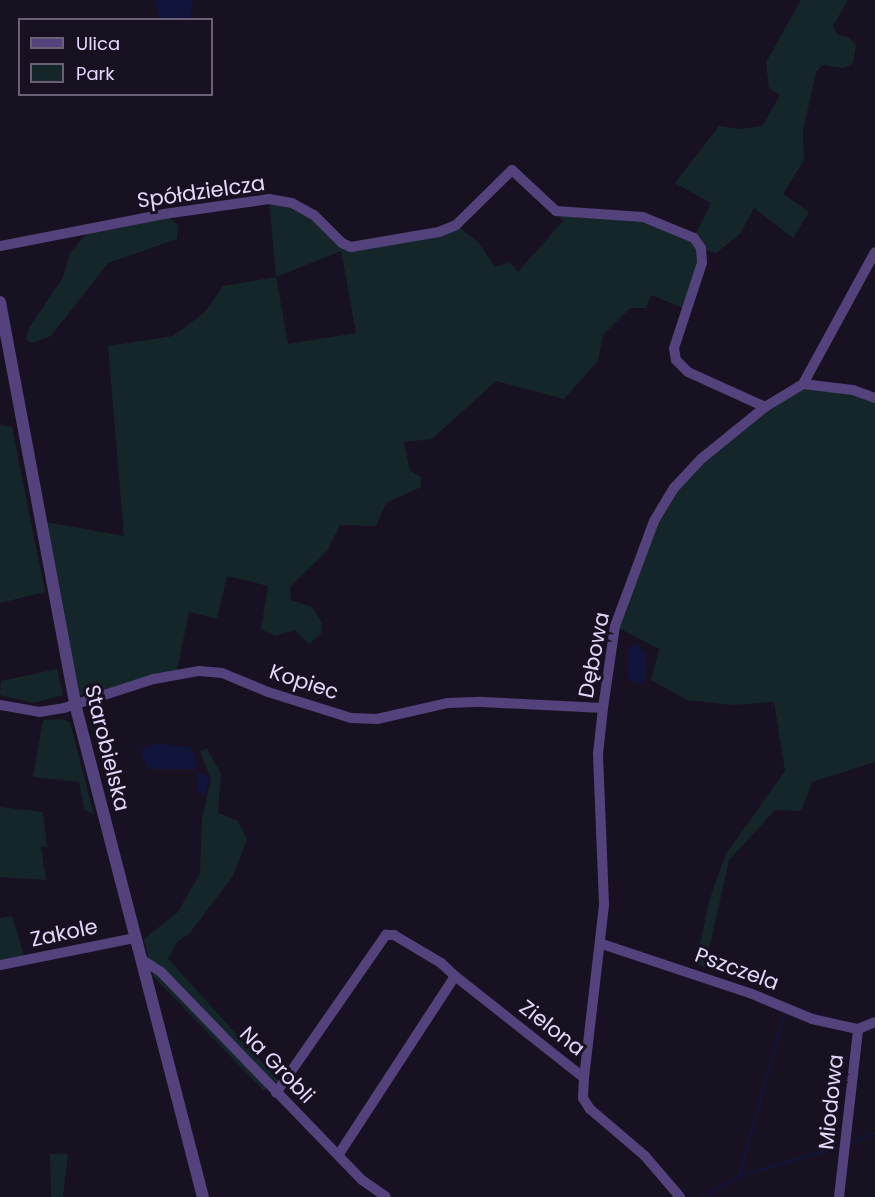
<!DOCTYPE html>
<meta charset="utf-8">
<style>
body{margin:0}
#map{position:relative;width:875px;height:1197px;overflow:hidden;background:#181122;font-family:Poppins,sans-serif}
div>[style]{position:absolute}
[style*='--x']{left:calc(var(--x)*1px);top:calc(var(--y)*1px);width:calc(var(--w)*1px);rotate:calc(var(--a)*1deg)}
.green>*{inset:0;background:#15262b}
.water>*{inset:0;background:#11153c}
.stream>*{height:2px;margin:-1px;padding:0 1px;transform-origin:1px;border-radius:1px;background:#11153c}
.minor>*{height:10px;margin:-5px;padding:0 5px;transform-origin:5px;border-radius:5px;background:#53427b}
.tertiary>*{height:12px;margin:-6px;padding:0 6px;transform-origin:6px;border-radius:6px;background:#53427b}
span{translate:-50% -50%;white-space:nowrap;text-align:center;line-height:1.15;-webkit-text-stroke:6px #181122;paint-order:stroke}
.street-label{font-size:21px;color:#e4d8fa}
.legend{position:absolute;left:18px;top:18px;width:195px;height:78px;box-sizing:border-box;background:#181122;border:2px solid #6a6178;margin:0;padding:8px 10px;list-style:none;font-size:18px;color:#e4d8fa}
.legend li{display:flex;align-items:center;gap:12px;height:30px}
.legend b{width:30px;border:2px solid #6a6178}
</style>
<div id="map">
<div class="green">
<i style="clip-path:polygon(evenodd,801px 0,848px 0,833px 26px,837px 35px,848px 37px,856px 45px,853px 63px,844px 68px,822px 65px,816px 72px,803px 131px,804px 160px,783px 194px,809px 212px,793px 238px,754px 208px,740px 234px,716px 253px,701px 249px,688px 310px,651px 295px,646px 308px,630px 308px,603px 335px,598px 361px,564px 399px,496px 381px,432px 439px,404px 442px,410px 471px,421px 477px,421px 487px,386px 503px,376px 526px,340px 525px,327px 551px,290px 587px,291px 600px,312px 607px,322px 623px,321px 634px,309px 644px,295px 630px,275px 636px,261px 629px,268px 586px,227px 576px,217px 619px,189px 612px,176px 675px,79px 695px,46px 522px,124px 536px,108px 346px,173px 336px,205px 312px,223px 286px,276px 277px,269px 199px,292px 203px,351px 247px,456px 225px,478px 242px,495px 267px,510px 262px,518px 272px,563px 221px,556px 211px,614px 213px,694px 237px,711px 203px,675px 183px,719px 126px,741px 129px,762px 126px,780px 95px,769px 88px,766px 62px,801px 0,341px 251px,356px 333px,288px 344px,276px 277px,341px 251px)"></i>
<i style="clip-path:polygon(164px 214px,178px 225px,177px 239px,108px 263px,51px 336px,32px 343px,26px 340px,29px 328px,63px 277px,70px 253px,91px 229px)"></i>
<i style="clip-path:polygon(803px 384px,875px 400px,875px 762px,812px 782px,801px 811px,775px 810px,729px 860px,705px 967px,696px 964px,709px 901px,726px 854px,785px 771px,774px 702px,732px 705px,687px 700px,651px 680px,659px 649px,615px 626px,654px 521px,701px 459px)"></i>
<i style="clip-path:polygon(0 425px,12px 427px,45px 592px,0 603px)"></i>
<i style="clip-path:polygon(57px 669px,63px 695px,33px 703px,0 695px,1px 681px)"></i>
<i style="clip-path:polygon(63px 719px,70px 722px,94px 815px,84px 809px,79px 782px,33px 777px,43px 720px)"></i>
<i style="clip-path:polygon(207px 748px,221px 774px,218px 813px,238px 821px,247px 839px,233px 876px,189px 934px,177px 942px,168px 959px,280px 1082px,263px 1090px,153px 976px,144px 939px,178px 912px,200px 873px,202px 818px,211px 780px,200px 751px)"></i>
<i style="clip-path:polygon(0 807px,43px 812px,47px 847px,41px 847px,46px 880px,0 877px)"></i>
<i style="clip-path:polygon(12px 916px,24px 956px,0 960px,0 918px)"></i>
<i style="clip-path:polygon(50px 1154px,68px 1154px,63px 1197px,51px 1197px)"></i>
</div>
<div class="water">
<i style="clip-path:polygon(155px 0,192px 0,190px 19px,160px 19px)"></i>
<i style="clip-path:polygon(636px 644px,645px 652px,645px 679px,640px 684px,628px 679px,627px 650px)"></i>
<i style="clip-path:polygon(157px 743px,191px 748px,197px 765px,194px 769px,148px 769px,141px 753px,143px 748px)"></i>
<i style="clip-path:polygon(197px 772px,209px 777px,205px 796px,197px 791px)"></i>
</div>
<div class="stream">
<i style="--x:850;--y:1144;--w:27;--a:-24"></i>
<i style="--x:739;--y:1176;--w:170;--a:-74.3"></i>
<i style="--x:702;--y:1197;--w:43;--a:-29.6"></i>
<i style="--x:739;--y:1176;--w:105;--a:-16"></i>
</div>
<div class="minor">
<i style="--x:0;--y:246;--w:167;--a:-11"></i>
<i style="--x:164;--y:214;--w:106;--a:-8.1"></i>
<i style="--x:269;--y:199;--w:23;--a:10"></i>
<i style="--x:292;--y:203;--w:25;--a:29"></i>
<i style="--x:314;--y:215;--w:40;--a:45"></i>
<i style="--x:342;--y:243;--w:10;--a:24"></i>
<i style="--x:351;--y:247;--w:89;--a:-9.7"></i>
<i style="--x:439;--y:232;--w:18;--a:-22"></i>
<i style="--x:456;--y:225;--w:78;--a:-44.5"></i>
<i style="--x:512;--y:170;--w:60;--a:43"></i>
<i style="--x:556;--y:211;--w:87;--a:3.9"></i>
<i style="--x:643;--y:217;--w:55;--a:22.4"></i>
<i style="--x:694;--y:238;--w:12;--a:55"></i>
<i style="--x:701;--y:248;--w:15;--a:86"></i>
<i style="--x:702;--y:263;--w:89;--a:108.2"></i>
<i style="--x:674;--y:348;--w:12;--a:81"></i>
<i style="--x:676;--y:360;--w:17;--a:45"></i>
<i style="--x:688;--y:372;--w:85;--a:24.4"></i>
<i style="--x:803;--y:384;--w:150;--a:-61.4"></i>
<i style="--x:0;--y:705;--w:40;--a:10"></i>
<i style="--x:39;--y:712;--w:25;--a:-9"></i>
<i style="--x:64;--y:708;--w:95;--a:-17.9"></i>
<i style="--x:154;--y:679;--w:46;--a:-10.1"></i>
<i style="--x:199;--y:671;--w:23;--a:5"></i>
<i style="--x:222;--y:673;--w:50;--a:22.4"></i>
<i style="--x:268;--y:692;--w:87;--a:17.4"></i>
<i style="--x:351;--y:718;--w:26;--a:2"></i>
<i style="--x:377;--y:719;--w:73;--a:-12.7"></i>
<i style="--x:448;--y:703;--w:34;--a:-2"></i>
<i style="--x:482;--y:702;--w:121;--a:2.8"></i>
<i style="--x:602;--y:944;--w:158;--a:18.4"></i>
<i style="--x:752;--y:994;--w:65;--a:22.6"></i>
<i style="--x:812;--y:1019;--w:47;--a:12.3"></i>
<i style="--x:141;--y:959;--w:24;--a:33"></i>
<i style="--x:161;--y:972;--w:289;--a:46"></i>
<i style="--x:362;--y:1180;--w:29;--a:35"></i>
<i style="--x:0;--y:965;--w:138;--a:-11.3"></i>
<i style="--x:584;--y:1078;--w:175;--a:-83.4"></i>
<i style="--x:604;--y:904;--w:150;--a:-92.3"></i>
<i style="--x:598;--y:754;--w:46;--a:-83.8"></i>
<i style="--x:603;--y:708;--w:83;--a:-81.7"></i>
<i style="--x:615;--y:626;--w:112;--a:-69.6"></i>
<i style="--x:654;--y:521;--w:39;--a:-59"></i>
<i style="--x:674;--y:488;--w:40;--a:-47"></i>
<i style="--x:701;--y:459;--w:82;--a:-39.1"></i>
<i style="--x:765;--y:407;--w:44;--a:-31.2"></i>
<i style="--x:803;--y:384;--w:50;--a:6.8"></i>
<i style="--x:853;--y:390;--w:23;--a:20"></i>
<i style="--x:276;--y:1093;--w:193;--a:-55.2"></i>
<i style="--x:386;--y:935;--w:8;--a:0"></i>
<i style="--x:394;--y:935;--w:55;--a:30.8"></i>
<i style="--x:441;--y:963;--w:19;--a:43"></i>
<i style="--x:339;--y:1154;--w:212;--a:-56.9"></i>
<i style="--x:455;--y:976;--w:164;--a:38.3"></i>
<i style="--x:584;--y:1078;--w:20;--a:93"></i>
<i style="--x:583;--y:1098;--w:13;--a:58"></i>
<i style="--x:590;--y:1109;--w:72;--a:40.5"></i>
<i style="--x:645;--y:1156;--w:54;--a:49.5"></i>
<i style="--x:839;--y:1197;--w:169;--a:-83.5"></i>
<i style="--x:858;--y:1029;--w:18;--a:-22"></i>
</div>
<div class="tertiary">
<i style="--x:0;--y:302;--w:409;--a:79.4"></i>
<i style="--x:75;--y:704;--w:509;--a:75.45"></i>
</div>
<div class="street-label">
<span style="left:201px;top:192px;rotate:-8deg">Spółdzielcza</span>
<span style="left:594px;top:655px;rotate:-79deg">Dębowa</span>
<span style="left:304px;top:682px;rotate:18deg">Kopiec</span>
<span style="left:107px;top:748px;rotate:76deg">Starobielska</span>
<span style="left:64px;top:933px;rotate:-12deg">Zakole</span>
<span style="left:737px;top:969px;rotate:20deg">Pszczela</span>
<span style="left:552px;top:1028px;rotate:38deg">Zielona</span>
<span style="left:277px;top:1065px;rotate:46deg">Na Grobli</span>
<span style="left:831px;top:1102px;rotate:-84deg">Miodowa</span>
</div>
<ul class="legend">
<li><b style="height:8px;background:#53427b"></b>Ulica</li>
<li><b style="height:16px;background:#15262b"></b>Park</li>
</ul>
</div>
